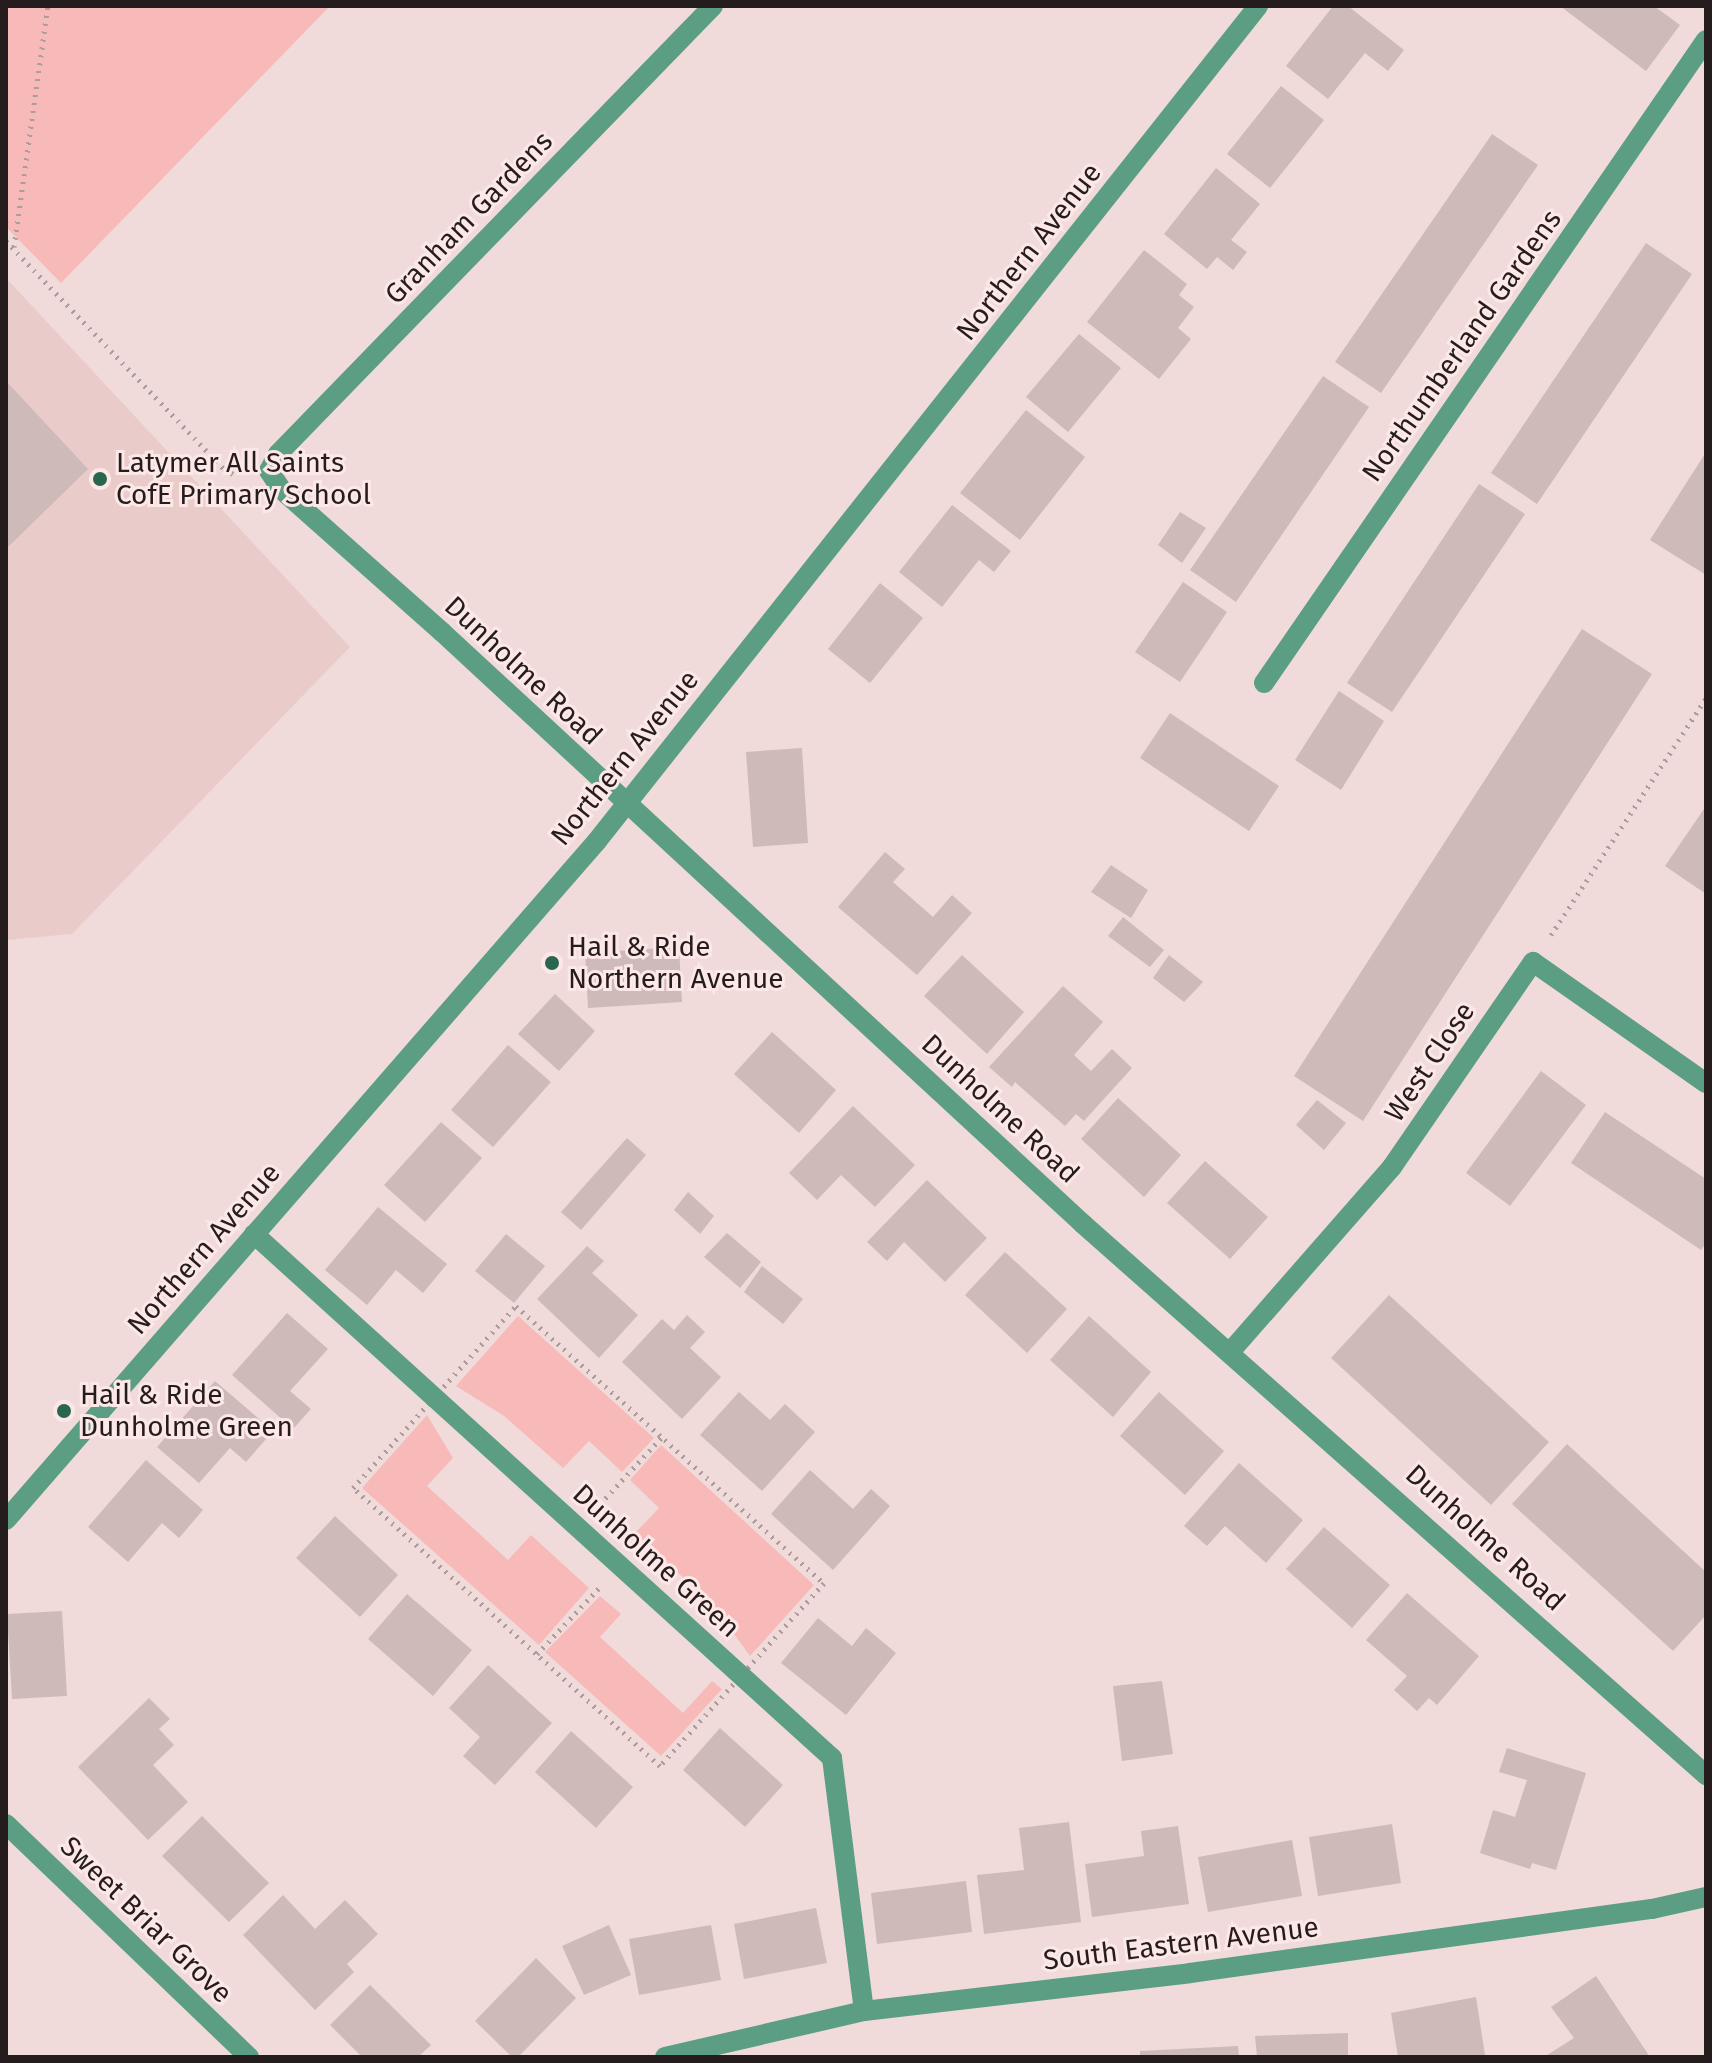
<!DOCTYPE html>
<style>
body{margin:0}
#map{position:relative;width:1712px;height:2063px;overflow:hidden;background:#f0dbda;font-family:"Fira Sans",sans-serif}
div>[style]{position:absolute}
[style*='--x']{left:calc(var(--x)*1px);top:calc(var(--y)*1px);width:calc(var(--w)*1px);rotate:calc(var(--a)*1deg)}
.built>*{inset:0;background:#e9ccca}
.green>*{inset:0;background:#f8bab8}
.building>*{inset:0;background:#cebab9}
.path>*{height:5px;margin-top:-2.5px;transform-origin:0;background:repeating-linear-gradient(90deg,#ad9c9c 0 2px,transparent 0 8px)}
.minor>*{height:20px;margin:-10px;padding:0 10px;transform-origin:10px;border-radius:10px;background:#5c9e83}
.dots>*{width:22px;height:22px;translate:-50% -50%;box-sizing:border-box;border:4px solid #fde8e7;border-radius:50%}
span{translate:-50% -50%;white-space:nowrap;text-align:center;line-height:1.15;-webkit-text-stroke:6px #fde8e7;paint-order:stroke}
.street-label{font-size:28px;color:#251d1d}
.poi-label{font-size:28px;color:#251d1d}
.left{translate:0 -50%;text-align:left}
.frame{position:absolute;inset:0;border:8px solid #251d1d;pointer-events:none}
</style>
<div id="map">
<div class="built">
<i style="clip-path:polygon(6px 278px,350px 647px,72px 934px,6px 940px)"></i>
</div>
<div class="green">
<i style="clip-path:polygon(6px 6px,330px 6px,61px 283px,6px 227px)"></i>
<i style="clip-path:polygon(518px 1316px,654px 1438px,622px 1472px,589px 1441px,563px 1468px,504px 1416px,456px 1386px)"></i>
<i style="clip-path:polygon(427px 1415px,453px 1458px,427px 1486px,508px 1560px,531px 1535px,589px 1588px,539px 1645px,362px 1488px)"></i>
<i style="clip-path:polygon(661px 1445px,814px 1585px,750px 1656px,714px 1606px,635px 1533px,659px 1508px,630px 1480px)"></i>
<i style="clip-path:polygon(600px 1596px,621px 1614px,600px 1637px,683px 1713px,712px 1681px,722px 1689px,661px 1756px,545px 1652px)"></i>
</div>
<div class="building">
<i style="clip-path:polygon(1333px 6px,1348px 6px,1404px 50px,1388px 71px,1365px 53px,1328px 99px,1286px 66px)"></i>
<i style="clip-path:polygon(1560px 6px,1654px 6px,1680px 25px,1646px 71px)"></i>
<i style="clip-path:polygon(1281px 86px,1324px 120px,1270px 188px,1227px 154px)"></i>
<i style="clip-path:polygon(1492px 134px,1538px 165px,1381px 393px,1335px 362px)"></i>
<i style="clip-path:polygon(1216px 168px,1260px 204px,1231px 240px,1247px 252px,1233px 270px,1217px 257px,1207px 269px,1164px 234px)"></i>
<i style="clip-path:polygon(1646px 243px,1692px 274px,1537px 504px,1491px 473px)"></i>
<i style="clip-path:polygon(1144px 250px,1187px 284px,1179px 295px,1194px 307px,1178px 328px,1191px 339px,1159px 379px,1087px 322px)"></i>
<i style="clip-path:polygon(1079px 334px,1121px 368px,1068px 432px,1026px 397px)"></i>
<i style="clip-path:polygon(1323px 376px,1369px 407px,1236px 602px,1190px 570px)"></i>
<i style="clip-path:polygon(6px 381px,88px 469px,6px 549px)"></i>
<i style="clip-path:polygon(1026px 410px,1085px 457px,1020px 540px,960px 493px)"></i>
<i style="clip-path:polygon(1706px 452px,1706px 575px,1650px 540px)"></i>
<i style="clip-path:polygon(1479px 484px,1525px 514px,1392px 712px,1347px 683px)"></i>
<i style="clip-path:polygon(952px 505px,1011px 551px,994px 572px,979px 560px,942px 607px,899px 572px)"></i>
<i style="clip-path:polygon(1180px 512px,1206px 528px,1182px 563px,1158px 545px)"></i>
<i style="clip-path:polygon(1183px 582px,1227px 612px,1180px 682px,1135px 652px)"></i>
<i style="clip-path:polygon(880px 583px,923px 618px,870px 683px,828px 649px)"></i>
<i style="clip-path:polygon(1582px 629px,1652px 674px,1363px 1121px,1294px 1076px)"></i>
<i style="clip-path:polygon(1339px 691px,1384px 721px,1341px 790px,1295px 760px)"></i>
<i style="clip-path:polygon(1170px 713px,1279px 786px,1249px 831px,1140px 758px)"></i>
<i style="clip-path:polygon(802px 748px,808px 843px,753px 847px,746px 752px)"></i>
<i style="clip-path:polygon(1706px 806px,1706px 894px,1665px 866px)"></i>
<i style="clip-path:polygon(885px 852px,905px 869px,893px 882px,933px 917px,952px 895px,972px 913px,917px 975px,838px 907px)"></i>
<i style="clip-path:polygon(1111px 865px,1148px 890px,1131px 918px,1091px 892px)"></i>
<i style="clip-path:polygon(1123px 917px,1164px 950px,1150px 967px,1108px 936px)"></i>
<i style="clip-path:polygon(679px 947px,682px 1002px,588px 1008px,585px 953px)"></i>
<i style="clip-path:polygon(962px 955px,1024px 1012px,987px 1054px,924px 996px)"></i>
<i style="clip-path:polygon(1169px 955px,1203px 982px,1184px 1002px,1153px 978px)"></i>
<i style="clip-path:polygon(1063px 986px,1103px 1022px,1074px 1055px,1091px 1071px,1112px 1049px,1132px 1068px,1084px 1121px,1076px 1114px,1065px 1126px,1015px 1082px,1012px 1087px,989px 1067px)"></i>
<i style="clip-path:polygon(555px 994px,595px 1031px,559px 1071px,518px 1034px)"></i>
<i style="clip-path:polygon(772px 1032px,836px 1090px,799px 1133px,734px 1074px)"></i>
<i style="clip-path:polygon(508px 1045px,551px 1082px,493px 1147px,451px 1110px)"></i>
<i style="clip-path:polygon(1541px 1071px,1586px 1105px,1510px 1206px,1466px 1173px)"></i>
<i style="clip-path:polygon(1118px 1098px,1181px 1155px,1144px 1197px,1081px 1139px)"></i>
<i style="clip-path:polygon(1317px 1100px,1346px 1123px,1324px 1150px,1296px 1125px)"></i>
<i style="clip-path:polygon(853px 1106px,915px 1165px,875px 1207px,841px 1175px,817px 1200px,789px 1173px)"></i>
<i style="clip-path:polygon(1605px 1112px,1706px 1179px,1706px 1243px,1701px 1250px,1571px 1163px)"></i>
<i style="clip-path:polygon(441px 1122px,482px 1158px,425px 1222px,384px 1185px)"></i>
<i style="clip-path:polygon(627px 1138px,646px 1155px,581px 1230px,561px 1212px)"></i>
<i style="clip-path:polygon(1205px 1161px,1268px 1217px,1230px 1259px,1167px 1203px)"></i>
<i style="clip-path:polygon(927px 1180px,987px 1238px,945px 1282px,904px 1242px,887px 1261px,867px 1242px)"></i>
<i style="clip-path:polygon(688px 1192px,714px 1216px,700px 1234px,674px 1210px)"></i>
<i style="clip-path:polygon(378px 1207px,447px 1264px,423px 1293px,396px 1270px,367px 1305px,325px 1270px)"></i>
<i style="clip-path:polygon(727px 1233px,761px 1262px,740px 1288px,704px 1257px)"></i>
<i style="clip-path:polygon(506px 1234px,545px 1266px,514px 1303px,475px 1271px)"></i>
<i style="clip-path:polygon(587px 1246px,604px 1261px,592px 1273px,638px 1315px,599px 1358px,537px 1299px)"></i>
<i style="clip-path:polygon(1005px 1252px,1067px 1309px,1027px 1353px,965px 1295px)"></i>
<i style="clip-path:polygon(762px 1266px,803px 1299px,783px 1324px,744px 1292px)"></i>
<i style="clip-path:polygon(1389px 1295px,1549px 1442px,1491px 1505px,1331px 1358px)"></i>
<i style="clip-path:polygon(287px 1313px,328px 1349px,290px 1391px,311px 1409px,293px 1429px,232px 1375px)"></i>
<i style="clip-path:polygon(687px 1315px,705px 1332px,690px 1348px,721px 1377px,682px 1419px,622px 1362px,662px 1319px,674px 1330px)"></i>
<i style="clip-path:polygon(1089px 1316px,1151px 1372px,1113px 1417px,1050px 1360px)"></i>
<i style="clip-path:polygon(215px 1381px,273px 1431px,246px 1462px,230px 1448px,199px 1483px,157px 1447px)"></i>
<i style="clip-path:polygon(739px 1392px,770px 1420px,785px 1404px,815px 1432px,762px 1491px,700px 1435px)"></i>
<i style="clip-path:polygon(1159px 1392px,1224px 1451px,1185px 1495px,1120px 1436px)"></i>
<i style="clip-path:polygon(1567px 1444px,1706px 1572px,1706px 1615px,1673px 1651px,1512px 1504px)"></i>
<i style="clip-path:polygon(146px 1460px,203px 1510px,179px 1538px,162px 1523px,128px 1562px,88px 1527px)"></i>
<i style="clip-path:polygon(1239px 1463px,1303px 1520px,1266px 1563px,1225px 1526px,1207px 1546px,1184px 1526px)"></i>
<i style="clip-path:polygon(810px 1470px,853px 1509px,871px 1489px,890px 1506px,833px 1570px,771px 1514px)"></i>
<i style="clip-path:polygon(335px 1516px,398px 1575px,360px 1617px,296px 1558px)"></i>
<i style="clip-path:polygon(1324px 1527px,1390px 1585px,1352px 1628px,1286px 1569px)"></i>
<i style="clip-path:polygon(1407px 1593px,1479px 1656px,1437px 1705px,1429px 1698px,1417px 1711px,1394px 1690px,1407px 1676px,1366px 1640px)"></i>
<i style="clip-path:polygon(407px 1594px,472px 1650px,433px 1696px,368px 1639px)"></i>
<i style="clip-path:polygon(62px 1611px,67px 1696px,12px 1699px,7px 1614px)"></i>
<i style="clip-path:polygon(818px 1618px,852px 1646px,866px 1628px,896px 1653px,846px 1715px,781px 1663px)"></i>
<i style="clip-path:polygon(488px 1665px,552px 1723px,495px 1785px,463px 1756px,480px 1737px,449px 1708px)"></i>
<i style="clip-path:polygon(1162px 1681px,1173px 1754px,1122px 1761px,1113px 1686px)"></i>
<i style="clip-path:polygon(149px 1698px,170px 1719px,159px 1729px,174px 1745px,153px 1765px,188px 1802px,148px 1840px,78px 1767px)"></i>
<i style="clip-path:polygon(720px 1728px,783px 1785px,745px 1827px,683px 1770px)"></i>
<i style="clip-path:polygon(571px 1731px,633px 1787px,596px 1828px,535px 1772px)"></i>
<i style="clip-path:polygon(1507px 1748px,1586px 1773px,1556px 1870px,1532px 1863px,1530px 1869px,1480px 1853px,1493px 1810px,1515px 1817px,1527px 1780px,1499px 1772px)"></i>
<i style="clip-path:polygon(202px 1816px,269px 1883px,229px 1922px,162px 1856px)"></i>
<i style="clip-path:polygon(1069px 1822px,1081px 1922px,984px 1934px,977px 1875px,1024px 1870px,1019px 1828px)"></i>
<i style="clip-path:polygon(1392px 1824px,1401px 1883px,1318px 1896px,1309px 1837px)"></i>
<i style="clip-path:polygon(1178px 1826px,1189px 1904px,1092px 1917px,1085px 1864px,1144px 1856px,1141px 1831px)"></i>
<i style="clip-path:polygon(1292px 1840px,1302px 1896px,1208px 1912px,1198px 1857px)"></i>
<i style="clip-path:polygon(966px 1881px,972px 1932px,877px 1944px,871px 1893px)"></i>
<i style="clip-path:polygon(283px 1895px,315px 1929px,345px 1900px,378px 1934px,347px 1964px,354px 1972px,315px 2010px,243px 1935px)"></i>
<i style="clip-path:polygon(816px 1908px,827px 1963px,744px 1979px,734px 1924px)"></i>
<i style="clip-path:polygon(609px 1925px,631px 1975px,584px 1995px,562px 1946px)"></i>
<i style="clip-path:polygon(711px 1925px,721px 1980px,639px 1995px,629px 1939px)"></i>
<i style="clip-path:polygon(536px 1958px,576px 1998px,518px 2057px,512px 2057px,475px 2021px)"></i>
<i style="clip-path:polygon(1596px 1976px,1650px 2057px,1544px 2057px,1574px 2038px,1551px 2007px)"></i>
<i style="clip-path:polygon(370px 1985px,431px 2045px,418px 2057px,362px 2057px,330px 2025px)"></i>
<i style="clip-path:polygon(1476px 1997px,1485px 2055px,1398px 2057px,1391px 2013px)"></i>
<i style="clip-path:polygon(1348px 2033px,1348px 2057px,1257px 2057px,1255px 2036px)"></i>
<i style="clip-path:polygon(1238px 2046px,1239px 2057px,1140px 2057px,1140px 2051px)"></i>
</div>
<div class="path">
<i style="--x:6;--y:241;--w:315;--a:46.3"></i>
<i style="--x:224;--y:469;--w:15;--a:28"></i>
<i style="--x:14;--y:247;--w:243;--a:-82"></i>
<i style="--x:1551;--y:935;--w:283;--a:-56.8"></i>
<i style="--x:516;--y:1306;--w:414;--a:42"></i>
<i style="--x:824;--y:1583;--w:246;--a:131.9"></i>
<i style="--x:660;--y:1766;--w:414;--a:-137.8"></i>
<i style="--x:353;--y:1488;--w:244;--a:-48.2"></i>
<i style="--x:600;--y:1504;--w:91;--a:-47.2"></i>
<i style="--x:537;--y:1654;--w:91;--a:-46.8"></i>
</div>
<div class="minor">
<i style="--x:713;--y:6;--w:624;--a:134.16"></i>
<i style="--x:278;--y:454;--w:19;--a:118"></i>
<i style="--x:269;--y:471;--w:23;--a:56"></i>
<i style="--x:282;--y:490;--w:214;--a:41.6"></i>
<i style="--x:442;--y:632;--w:873;--a:42.72"></i>
<i style="--x:1083;--y:1224;--w:832;--a:41.49"></i>
<i style="--x:1264;--y:683;--w:780;--a:-55.5"></i>
<i style="--x:254;--y:1234;--w:780;--a:42.19"></i>
<i style="--x:832;--y:1758;--w:255;--a:82.8"></i>
<i style="--x:1231;--y:1351;--w:244;--a:-48.8"></i>
<i style="--x:1392;--y:1167;--w:249;--a:-55.5"></i>
<i style="--x:1533;--y:962;--w:211;--a:35"></i>
<i style="--x:6;--y:1520;--w:900;--a:-48.96"></i>
<i style="--x:597;--y:841;--w:1065;--a:-51.63"></i>
<i style="--x:6;--y:1824;--w:337;--a:43.8"></i>
<i style="--x:665;--y:2057;--w:204;--a:-13"></i>
<i style="--x:864;--y:2011;--w:328;--a:-6.6"></i>
<i style="--x:1190;--y:1973;--w:466;--a:-7.9"></i>
<i style="--x:1652;--y:1909;--w:55;--a:-12.5"></i>
</div>
<div class="dots">
<i style="left:100px;top:479px;background:#2a654f"></i>
<i style="left:552px;top:963px;background:#2a654f"></i>
<i style="left:64px;top:1411px;background:#2a654f"></i>
</div>
<div class="street-label">
<span style="left:469px;top:218px;rotate:-46deg">Granham Gardens</span>
<span style="left:1029px;top:252px;rotate:-52deg">Northern Avenue</span>
<span style="left:1462px;top:346px;rotate:-55deg">Northumberland Gardens</span>
<span style="left:523px;top:671px;rotate:43deg">Dunholme Road</span>
<span style="left:625px;top:758px;rotate:-51deg">Northern Avenue</span>
<span style="left:1430px;top:1062px;rotate:-56deg">West Close</span>
<span style="left:1000px;top:1109px;rotate:43deg">Dunholme Road</span>
<span style="left:204px;top:1249px;rotate:-49deg">Northern Avenue</span>
<span style="left:1485px;top:1538px;rotate:42deg">Dunholme Road</span>
<span style="left:656px;top:1561px;rotate:42deg">Dunholme Green</span>
<span style="left:146px;top:1920px;rotate:44deg">Sweet Briar Grove</span>
<span style="left:1181px;top:1944px;rotate:-7deg">South Eastern Avenue</span>
</div>
<div class="poi-label">
<span class="left" style="left:116px;top:479px">Latymer All Saints<br>CofE Primary School</span>
<span class="left" style="left:568px;top:963px">Hail &amp; Ride<br>Northern Avenue</span>
<span class="left" style="left:80px;top:1411px">Hail &amp; Ride<br>Dunholme Green</span>
</div>
<div class="frame"></div>
</div>
